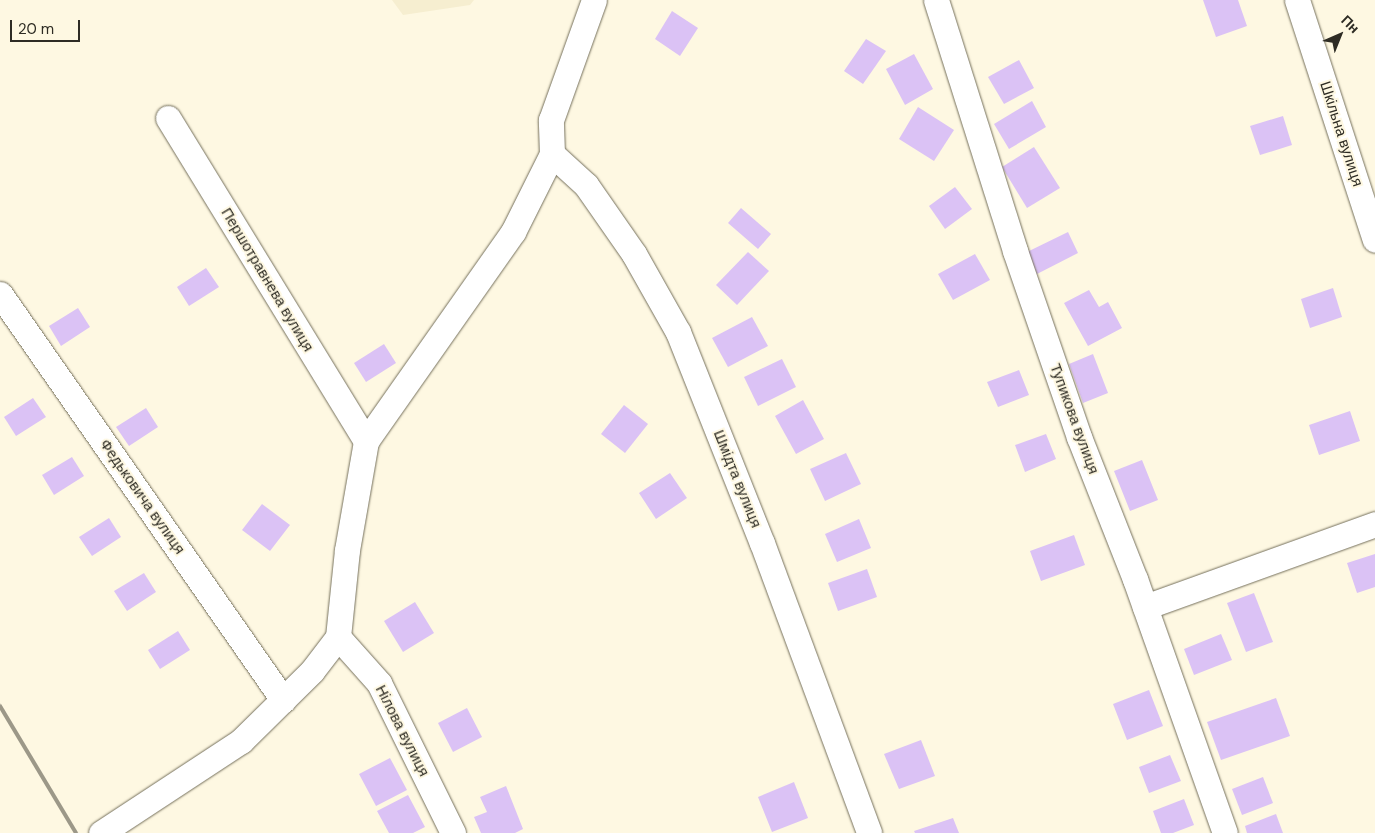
<!DOCTYPE html>
<meta charset="utf-8">
<style>
body{margin:0}
#map{position:relative;width:1375px;height:833px;overflow:hidden;background:#fef8e2;font-family:"DM Sans",sans-serif}
div>[style]{position:absolute}
[style*='--x']{left:calc(var(--x)*1px);top:calc(var(--y)*1px);width:calc(var(--w)*1px);rotate:calc(var(--a)*1deg)}
.built>*{inset:0;background:#f6eed0}
.building>*{inset:0;background:#dbc2f5}
.roads{filter:drop-shadow(0 0 1px #75705c) drop-shadow(0 0 1px #75705c)}
.minor>*{height:25px;margin:-12.5px;padding:0 12.5px;transform-origin:12.5px;border-radius:12.5px;background:#fff}
.rail>*{height:4px;margin:-2px;padding:0 2px;transform-origin:2px;border-radius:2px;background:#9c9888}
span{translate:-50% -50%;white-space:nowrap;text-align:center;line-height:1.15;-webkit-text-stroke:4px #fef8e2;paint-order:stroke}
.street-label{font-size:15px;color:#2e2c24}
.north{position:absolute;left:1315px;top:10px;width:50px;height:50px;-webkit-text-stroke:4px #fef8e2;paint-order:stroke;rotate:44deg;font-size:14px;font-weight:700;line-height:20px;text-align:center;color:#2e2c24}
.north::after{content:'';display:block;margin:auto;width:18px;height:22px;background:#2e2c24;clip-path:polygon(50% 0,100% 100%,50% 72%,0 100%)}
.scale{position:absolute;left:10px;top:20px;width:70px;height:22px;box-sizing:border-box;border:2px solid #2e2c24;border-top:0;padding-left:6px;font-size:15px;line-height:18px;white-space:nowrap;color:#2e2c24;-webkit-text-stroke:4px #fef8e2;paint-order:stroke}
</style>
<div id="map">
<div class="built">
<i style="clip-path:polygon(392px 0,474px 0,470px 5px,403px 15px)"></i>
</div>
<div class="building">
<i style="clip-path:polygon(1203px 0,1238px 0,1247px 26px,1216px 37px)"></i>
<i style="clip-path:polygon(672px 11px,698px 28px,680px 56px,655px 39px)"></i>
<i style="clip-path:polygon(866px 39px,886px 51px,863px 84px,844px 71px)"></i>
<i style="clip-path:polygon(914px 54px,933px 89px,905px 105px,886px 69px)"></i>
<i style="clip-path:polygon(1019px 60px,1034px 88px,1004px 104px,988px 77px)"></i>
<i style="clip-path:polygon(1032px 101px,1046px 127px,1009px 149px,994px 124px)"></i>
<i style="clip-path:polygon(918px 107px,954px 130px,934px 161px,899px 139px)"></i>
<i style="clip-path:polygon(1283px 116px,1292px 145px,1260px 155px,1250px 126px)"></i>
<i style="clip-path:polygon(1034px 147px,1060px 188px,1027px 208px,1002px 167px)"></i>
<i style="clip-path:polygon(955px 187px,972px 209px,945px 229px,929px 206px)"></i>
<i style="clip-path:polygon(741px 208px,771px 234px,758px 249px,728px 223px)"></i>
<i style="clip-path:polygon(1068px 232px,1078px 253px,1037px 274px,1027px 252px)"></i>
<i style="clip-path:polygon(748px 252px,769px 271px,737px 305px,716px 285px)"></i>
<i style="clip-path:polygon(975px 254px,990px 280px,953px 300px,938px 274px)"></i>
<i style="clip-path:polygon(206px 268px,219px 287px,189px 306px,177px 287px)"></i>
<i style="clip-path:polygon(1333px 288px,1342px 317px,1310px 328px,1301px 299px)"></i>
<i style="clip-path:polygon(1089px 290px,1099px 307px,1108px 302px,1122px 328px,1088px 346px,1064px 303px)"></i>
<i style="clip-path:polygon(78px 308px,90px 327px,61px 346px,49px 326px)"></i>
<i style="clip-path:polygon(752px 317px,768px 346px,728px 367px,712px 338px)"></i>
<i style="clip-path:polygon(384px 344px,396px 363px,366px 382px,354px 363px)"></i>
<i style="clip-path:polygon(1093px 354px,1108px 393px,1083px 403px,1069px 364px)"></i>
<i style="clip-path:polygon(782px 359px,796px 387px,758px 406px,744px 377px)"></i>
<i style="clip-path:polygon(1019px 370px,1029px 395px,998px 407px,987px 382px)"></i>
<i style="clip-path:polygon(33px 398px,46px 417px,16px 436px,4px 417px)"></i>
<i style="clip-path:polygon(803px 400px,824px 439px,796px 454px,775px 416px)"></i>
<i style="clip-path:polygon(624px 405px,648px 424px,625px 453px,601px 434px)"></i>
<i style="clip-path:polygon(146px 408px,158px 427px,129px 446px,116px 427px)"></i>
<i style="clip-path:polygon(1350px 411px,1360px 441px,1319px 455px,1309px 425px)"></i>
<i style="clip-path:polygon(1046px 434px,1056px 459px,1025px 472px,1015px 445px)"></i>
<i style="clip-path:polygon(846px 453px,861px 484px,825px 501px,810px 469px)"></i>
<i style="clip-path:polygon(72px 457px,84px 476px,54px 495px,42px 475px)"></i>
<i style="clip-path:polygon(1142px 460px,1158px 500px,1130px 511px,1114px 471px)"></i>
<i style="clip-path:polygon(670px 473px,687px 498px,656px 519px,639px 493px)"></i>
<i style="clip-path:polygon(262px 504px,290px 525px,270px 551px,242px 530px)"></i>
<i style="clip-path:polygon(109px 518px,121px 537px,92px 556px,79px 537px)"></i>
<i style="clip-path:polygon(859px 519px,871px 548px,837px 562px,825px 534px)"></i>
<i style="clip-path:polygon(1074px 535px,1085px 565px,1041px 581px,1030px 551px)"></i>
<i style="clip-path:polygon(1375px 554px,1375px 587px,1357px 593px,1347px 563px)"></i>
<i style="clip-path:polygon(867px 569px,877px 597px,838px 611px,828px 583px)"></i>
<i style="clip-path:polygon(144px 573px,156px 592px,127px 611px,114px 591px)"></i>
<i style="clip-path:polygon(1254px 593px,1273px 642px,1246px 652px,1227px 603px)"></i>
<i style="clip-path:polygon(415px 602px,434px 633px,403px 652px,384px 621px)"></i>
<i style="clip-path:polygon(178px 631px,190px 650px,160px 669px,148px 650px)"></i>
<i style="clip-path:polygon(1221px 634px,1232px 660px,1194px 675px,1184px 649px)"></i>
<i style="clip-path:polygon(1149px 690px,1163px 726px,1127px 740px,1113px 704px)"></i>
<i style="clip-path:polygon(1276px 698px,1290px 736px,1221px 760px,1207px 722px)"></i>
<i style="clip-path:polygon(467px 708px,482px 737px,453px 752px,438px 723px)"></i>
<i style="clip-path:polygon(921px 740px,935px 776px,899px 789px,884px 754px)"></i>
<i style="clip-path:polygon(1170px 755px,1181px 781px,1149px 793px,1139px 767px)"></i>
<i style="clip-path:polygon(390px 758px,407px 790px,376px 806px,359px 774px)"></i>
<i style="clip-path:polygon(1263px 777px,1273px 803px,1242px 815px,1232px 789px)"></i>
<i style="clip-path:polygon(794px 782px,808px 818px,772px 832px,758px 797px)"></i>
<i style="clip-path:polygon(506px 786px,523px 829px,515px 833px,481px 833px,474px 817px,487px 812px,480px 797px)"></i>
<i style="clip-path:polygon(408px 795px,425px 827px,413px 833px,389px 833px,377px 811px)"></i>
<i style="clip-path:polygon(1184px 799px,1194px 825px,1173px 833px,1161px 833px,1153px 811px)"></i>
<i style="clip-path:polygon(1276px 814px,1283px 833px,1247px 833px,1245px 826px)"></i>
<i style="clip-path:polygon(953px 818px,959px 833px,915px 833px,914px 831px)"></i>
</div>
<div class="roads">
<div class="minor">
<i style="--x:936;--y:0;--w:263;--a:72.5"></i>
<i style="--x:1015;--y:251;--w:197;--a:71"></i>
<i style="--x:1079;--y:437;--w:153;--a:68.5"></i>
<i style="--x:1135;--y:579;--w:269;--a:70.5"></i>
<i style="--x:1297;--y:0;--w:252;--a:72"></i>
<i style="--x:168;--y:118;--w:379;--a:58.5"></i>
<i style="--x:552;--y:154;--w:46;--a:42.4"></i>
<i style="--x:586;--y:185;--w:84;--a:55.2"></i>
<i style="--x:634;--y:254;--w:90;--a:60.6"></i>
<i style="--x:678;--y:332;--w:227;--a:68.3"></i>
<i style="--x:762;--y:543;--w:309;--a:69.7"></i>
<i style="--x:0;--y:294;--w:495;--a:55.1"></i>
<i style="--x:1145;--y:607;--w:245;--a:-19.8"></i>
<i style="--x:338;--y:637;--w:62;--a:48.3"></i>
<i style="--x:379;--y:683;--w:167;--a:63.7"></i>
<i style="--x:101;--y:833;--w:168;--a:-33.3"></i>
<i style="--x:241;--y:741;--w:100;--a:-44.6"></i>
<i style="--x:312;--y:671;--w:43;--a:-52.6"></i>
<i style="--x:338;--y:637;--w:87;--a:-84.1"></i>
<i style="--x:347;--y:550;--w:111;--a:-80.1"></i>
<i style="--x:366;--y:441;--w:256;--a:-54.9"></i>
<i style="--x:513;--y:232;--w:87;--a:-63.4"></i>
<i style="--x:552;--y:154;--w:34;--a:-92"></i>
<i style="--x:551;--y:120;--w:127;--a:-70.3"></i>
</div>
</div>
<div class="rail">
<i style="--x:0;--y:706;--w:148;--a:59.1"></i>
</div>
<div class="street-label">
<span style="left:1341px;top:134px;rotate:72deg">Шкільна вулиця</span>
<span style="left:267px;top:280px;rotate:59deg">Першотравнева вулиця</span>
<span style="left:1074px;top:419px;rotate:70deg">Тупикова вулиця</span>
<span style="left:737px;top:479px;rotate:68deg">Шмідта вулиця</span>
<span style="left:142px;top:497px;rotate:55deg">Федьковича вулиця</span>
<span style="left:402px;top:731px;rotate:63deg">Нілова вулиця</span>
</div>
<div class="north">Пн</div>
<div class="scale">20 m</div>
</div>
